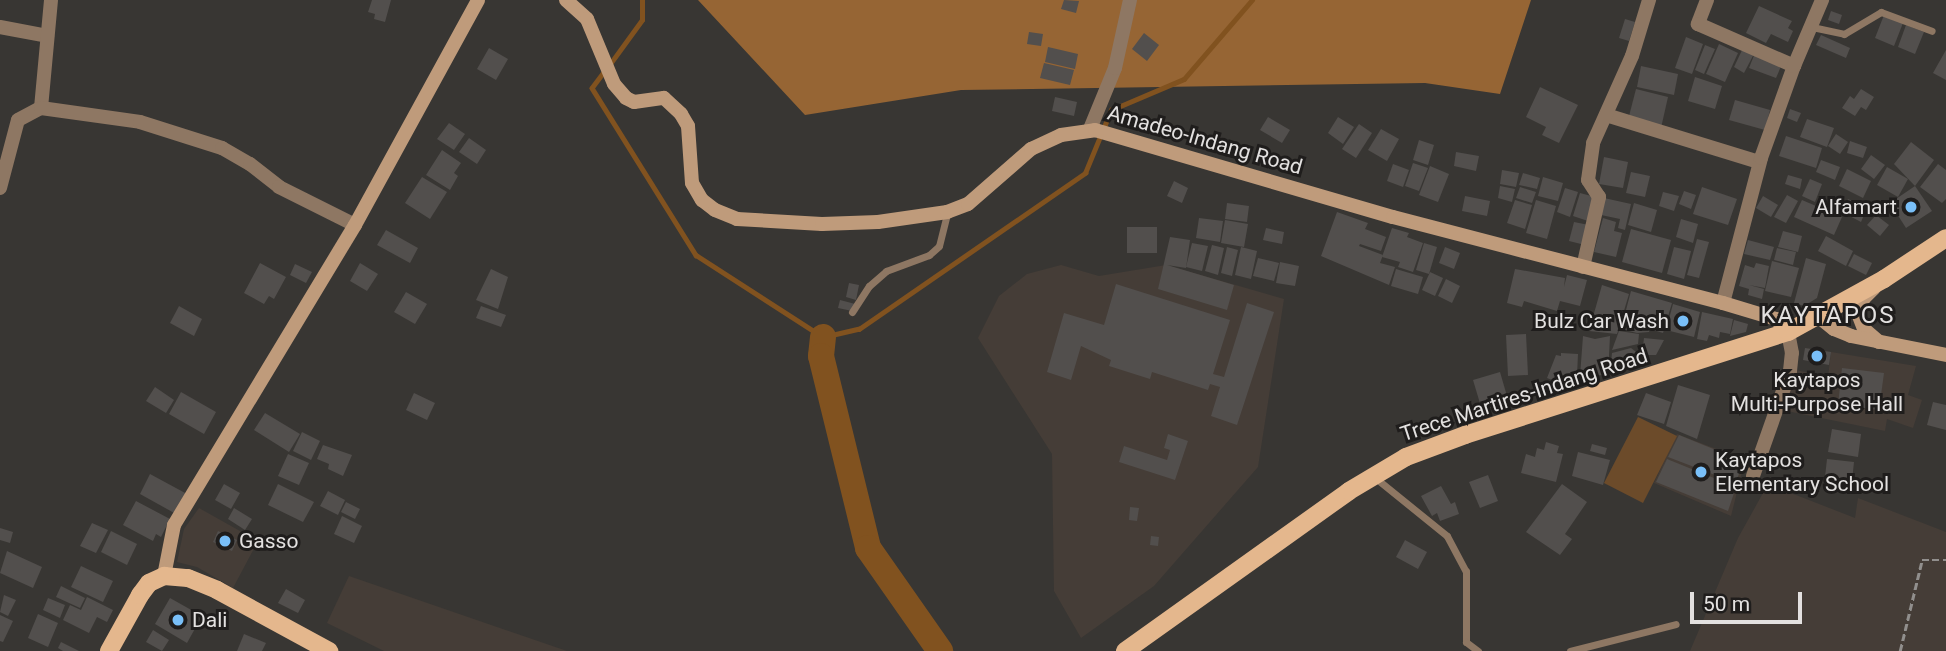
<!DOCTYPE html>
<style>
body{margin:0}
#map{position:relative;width:1946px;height:651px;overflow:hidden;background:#383633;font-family:Roboto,sans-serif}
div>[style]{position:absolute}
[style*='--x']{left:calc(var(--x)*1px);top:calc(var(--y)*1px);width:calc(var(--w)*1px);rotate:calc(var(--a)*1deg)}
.built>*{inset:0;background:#453d37}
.green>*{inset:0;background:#6c4b2a}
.forest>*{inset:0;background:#966534}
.stream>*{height:4.5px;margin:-2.25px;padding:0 2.25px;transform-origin:2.25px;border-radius:2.25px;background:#81521f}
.river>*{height:26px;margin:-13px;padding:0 13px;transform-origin:13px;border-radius:13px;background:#81521f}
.building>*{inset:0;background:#524f4d}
.path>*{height:2.5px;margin-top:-1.25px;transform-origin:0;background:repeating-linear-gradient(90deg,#918f8d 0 7px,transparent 0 10.5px)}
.lane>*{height:7px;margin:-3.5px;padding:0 3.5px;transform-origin:3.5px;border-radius:3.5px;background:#8e7763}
.street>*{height:14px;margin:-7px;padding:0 7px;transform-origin:7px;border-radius:7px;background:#8e7763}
.secondary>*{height:14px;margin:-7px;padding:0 7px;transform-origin:7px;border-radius:7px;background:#bf9b7b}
.primary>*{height:18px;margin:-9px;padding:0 9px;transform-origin:9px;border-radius:9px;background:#e4b78d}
.dots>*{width:19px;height:19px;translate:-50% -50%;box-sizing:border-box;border:4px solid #1f1d1c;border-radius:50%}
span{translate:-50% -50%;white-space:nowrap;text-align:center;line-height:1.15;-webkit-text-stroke:6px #1f1d1c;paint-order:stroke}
.street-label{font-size:21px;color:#e3e1e0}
.poi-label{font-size:21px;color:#e3e1e0}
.right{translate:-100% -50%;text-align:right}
.left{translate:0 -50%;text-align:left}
.quarter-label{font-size:24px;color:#e3e1e0;letter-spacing:2px}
.scale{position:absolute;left:1690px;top:592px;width:112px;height:32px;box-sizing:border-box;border:4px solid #e3e1e0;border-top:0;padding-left:9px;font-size:21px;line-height:24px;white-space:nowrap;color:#e3e1e0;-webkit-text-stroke:5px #1f1d1c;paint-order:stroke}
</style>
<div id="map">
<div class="built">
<i style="clip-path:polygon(1061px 265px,1099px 276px,1166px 265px,1284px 299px,1258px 467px,1154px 586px,1081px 638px,1054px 591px,1052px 454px,978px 338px,999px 296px,1027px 274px)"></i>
<i style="clip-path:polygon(1831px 352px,1916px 366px,1908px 395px,1922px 400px,1913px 428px,1887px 419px,1885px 431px,1782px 410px,1796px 370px,1828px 377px)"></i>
<i style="clip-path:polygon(1677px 434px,1745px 460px,1731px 516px,1654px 483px)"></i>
<i style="clip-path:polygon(1768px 484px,1855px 518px,1858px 498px,1946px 532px,1946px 651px,1690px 651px,1738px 538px)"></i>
<i style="clip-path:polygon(199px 508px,258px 541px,233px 588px,197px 567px,177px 562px,184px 529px)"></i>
<i style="clip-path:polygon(349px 576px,567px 651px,384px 651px,327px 623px)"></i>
</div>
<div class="green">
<i style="clip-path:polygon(1638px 417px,1677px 436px,1643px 503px,1604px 483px)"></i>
</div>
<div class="forest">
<i style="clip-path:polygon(698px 0,1531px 0,1500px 94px,1425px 83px,961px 90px,805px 115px)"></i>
</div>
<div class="stream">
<i style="--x:610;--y:64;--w:54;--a:-54"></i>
<i style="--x:642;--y:20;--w:20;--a:-90"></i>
<i style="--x:605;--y:71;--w:21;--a:127"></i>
<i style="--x:592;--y:88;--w:197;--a:58.1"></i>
<i style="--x:696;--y:255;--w:151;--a:32.8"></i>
<i style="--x:823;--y:337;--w:37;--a:-13"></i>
<i style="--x:859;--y:329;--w:275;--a:-34.6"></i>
<i style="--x:1085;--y:173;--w:68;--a:-67.6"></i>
<i style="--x:1111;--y:110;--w:79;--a:-23"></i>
<i style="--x:1184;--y:79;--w:104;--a:-49.3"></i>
</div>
<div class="river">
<i style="--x:823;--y:337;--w:19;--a:96"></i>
<i style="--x:821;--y:356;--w:198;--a:76.2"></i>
<i style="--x:868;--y:548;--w:126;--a:55"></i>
</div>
<div class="building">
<i style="clip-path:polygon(372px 0,391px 0,385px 22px,374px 19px,375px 14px,368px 12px)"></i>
<i style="clip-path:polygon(1064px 0,1079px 1px,1076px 13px,1061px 9px)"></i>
<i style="clip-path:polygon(1759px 6px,1792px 21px,1788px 28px,1793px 31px,1788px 42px,1771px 34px,1766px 43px,1746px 33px)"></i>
<i style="clip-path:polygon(1831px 11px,1842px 15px,1839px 24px,1828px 20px)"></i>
<i style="clip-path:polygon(1884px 15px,1903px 23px,1894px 46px,1875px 38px)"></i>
<i style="clip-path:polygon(1625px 19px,1635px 22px,1629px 41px,1619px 38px)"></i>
<i style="clip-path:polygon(1906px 25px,1924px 32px,1915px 54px,1898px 47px)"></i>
<i style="clip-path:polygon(1029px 32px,1043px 34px,1041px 46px,1027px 44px)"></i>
<i style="clip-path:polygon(1144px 33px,1159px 45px,1147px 61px,1132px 49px)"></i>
<i style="clip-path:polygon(1821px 35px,1850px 48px,1846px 58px,1816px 45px)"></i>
<i style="clip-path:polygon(1686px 37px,1703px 44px,1692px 74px,1675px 68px)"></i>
<i style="clip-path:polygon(1719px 44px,1738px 53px,1725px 82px,1706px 74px)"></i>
<i style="clip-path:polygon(1705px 45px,1715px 49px,1704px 74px,1695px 70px)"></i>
<i style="clip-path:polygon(1744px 46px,1755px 52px,1744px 73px,1734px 67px)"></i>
<i style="clip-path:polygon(1048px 47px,1078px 54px,1075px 69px,1045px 62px)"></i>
<i style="clip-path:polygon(489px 48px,508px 59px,496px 80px,477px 69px)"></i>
<i style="clip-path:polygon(1946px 50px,1946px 80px,1933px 73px)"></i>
<i style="clip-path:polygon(1755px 53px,1782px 64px,1776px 78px,1749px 68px)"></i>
<i style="clip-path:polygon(1044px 63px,1074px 70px,1070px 85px,1040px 78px)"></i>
<i style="clip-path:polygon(1641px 66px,1678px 74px,1674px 95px,1637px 87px)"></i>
<i style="clip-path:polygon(1695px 77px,1722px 86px,1715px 109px,1688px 101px)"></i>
<i style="clip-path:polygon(1540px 87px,1578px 105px,1559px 143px,1542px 135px,1546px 127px,1526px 117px)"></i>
<i style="clip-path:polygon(1636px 89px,1668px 97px,1661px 128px,1628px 120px)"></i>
<i style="clip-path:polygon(1861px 89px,1874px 97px,1866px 110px,1861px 107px,1855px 116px,1842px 108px,1850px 96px,1854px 99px)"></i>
<i style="clip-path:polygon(1055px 97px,1077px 102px,1074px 116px,1052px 111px)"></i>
<i style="clip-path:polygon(1735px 100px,1770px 110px,1765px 130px,1729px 120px)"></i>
<i style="clip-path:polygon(1790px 109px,1801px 113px,1797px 122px,1787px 118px)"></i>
<i style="clip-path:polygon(1268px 117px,1290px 130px,1282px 143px,1260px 130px)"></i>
<i style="clip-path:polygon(1338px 117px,1354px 127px,1343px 144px,1328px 133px)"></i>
<i style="clip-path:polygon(1807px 119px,1834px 128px,1827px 147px,1800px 137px)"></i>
<i style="clip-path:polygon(449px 123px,465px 134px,454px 150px,437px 139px)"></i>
<i style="clip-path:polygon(1359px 124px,1372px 133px,1356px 158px,1342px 149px)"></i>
<i style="clip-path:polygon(1381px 129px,1399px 139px,1387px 161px,1368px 150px)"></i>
<i style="clip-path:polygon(1836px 134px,1848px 142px,1840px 154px,1828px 146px)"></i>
<i style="clip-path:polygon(1786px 136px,1822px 148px,1816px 168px,1779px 156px)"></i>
<i style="clip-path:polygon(469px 138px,486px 150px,477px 164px,459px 152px)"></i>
<i style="clip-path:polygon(1419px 140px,1434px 145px,1428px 165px,1413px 160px)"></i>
<i style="clip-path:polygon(1850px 141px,1867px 147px,1863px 158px,1847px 153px)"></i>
<i style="clip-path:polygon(1911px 142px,1934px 160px,1915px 186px,1894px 164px)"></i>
<i style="clip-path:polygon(442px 150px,461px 163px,454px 173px,458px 176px,450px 190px,426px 175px)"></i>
<i style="clip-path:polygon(1456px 152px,1479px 156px,1476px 171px,1454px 166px)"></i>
<i style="clip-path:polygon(1871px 155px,1885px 165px,1874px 179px,1861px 169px)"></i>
<i style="clip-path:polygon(1604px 157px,1628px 162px,1623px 188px,1599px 184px)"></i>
<i style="clip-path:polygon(1821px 160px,1840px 167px,1835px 180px,1816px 172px)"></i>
<i style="clip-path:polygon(1413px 163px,1428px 168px,1419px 191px,1405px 186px)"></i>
<i style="clip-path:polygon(1393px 164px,1409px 170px,1403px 187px,1387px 181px)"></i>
<i style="clip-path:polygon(1938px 164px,1946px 170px,1946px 199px,1942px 203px,1920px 187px)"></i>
<i style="clip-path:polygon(1430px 166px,1449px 174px,1438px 202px,1419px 195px)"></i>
<i style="clip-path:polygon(1887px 167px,1908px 179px,1898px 197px,1877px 185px)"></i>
<i style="clip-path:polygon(1847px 169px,1871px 181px,1863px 198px,1839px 186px)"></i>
<i style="clip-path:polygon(1502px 170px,1519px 173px,1516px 187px,1500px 184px)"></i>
<i style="clip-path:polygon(1631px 172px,1650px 176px,1645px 197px,1626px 193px)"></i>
<i style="clip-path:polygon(1523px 173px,1540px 178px,1537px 189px,1519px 185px)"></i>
<i style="clip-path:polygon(1788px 175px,1802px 179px,1800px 189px,1785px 184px)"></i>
<i style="clip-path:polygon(422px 177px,447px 192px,430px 219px,405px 203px)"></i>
<i style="clip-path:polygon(1543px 177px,1563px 183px,1558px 201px,1538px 196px)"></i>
<i style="clip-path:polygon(1810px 179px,1822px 184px,1815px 202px,1802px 196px)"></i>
<i style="clip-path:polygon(1174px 181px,1188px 188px,1182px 203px,1167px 196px)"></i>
<i style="clip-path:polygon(1500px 186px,1515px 189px,1512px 202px,1498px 198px)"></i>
<i style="clip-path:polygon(1915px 186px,1932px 211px,1906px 228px,1890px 203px)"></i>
<i style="clip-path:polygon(1520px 187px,1536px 192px,1532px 203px,1516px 198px)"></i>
<i style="clip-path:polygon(1702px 187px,1737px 199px,1728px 225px,1693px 214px)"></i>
<i style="clip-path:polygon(1565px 188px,1578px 192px,1570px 217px,1557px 212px)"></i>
<i style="clip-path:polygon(1684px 191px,1696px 195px,1691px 209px,1679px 204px)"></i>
<i style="clip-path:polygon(1663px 192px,1679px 196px,1674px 211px,1659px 206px)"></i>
<i style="clip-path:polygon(1580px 193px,1595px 197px,1588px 221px,1573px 216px)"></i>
<i style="clip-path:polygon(1787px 195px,1798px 201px,1786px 223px,1774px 217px)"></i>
<i style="clip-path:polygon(1465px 196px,1490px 201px,1487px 216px,1462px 211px)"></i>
<i style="clip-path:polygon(1763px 196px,1778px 205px,1771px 217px,1756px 208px)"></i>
<i style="clip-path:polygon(1604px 198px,1631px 204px,1625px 230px,1618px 228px,1620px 219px,1601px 215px)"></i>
<i style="clip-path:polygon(1848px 199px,1867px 208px,1861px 222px,1842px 212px)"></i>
<i style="clip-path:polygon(1515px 200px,1532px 205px,1525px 229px,1507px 223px)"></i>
<i style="clip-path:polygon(1536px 200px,1556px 206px,1547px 239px,1526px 233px)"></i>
<i style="clip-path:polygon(1802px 200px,1842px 217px,1834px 235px,1794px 217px)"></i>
<i style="clip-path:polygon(1227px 203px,1249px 206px,1247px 222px,1225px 219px)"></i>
<i style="clip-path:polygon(1634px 203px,1657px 210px,1651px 232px,1628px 225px)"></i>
<i style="clip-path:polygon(1337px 212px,1368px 223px,1365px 229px,1386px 237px,1381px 251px,1360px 244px,1359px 246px,1383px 255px,1380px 263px,1395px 267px,1389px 285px,1321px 256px)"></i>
<i style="clip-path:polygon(1876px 215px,1889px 225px,1880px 236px,1867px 225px)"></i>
<i style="clip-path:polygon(1199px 218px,1223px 221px,1220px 242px,1196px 238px)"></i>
<i style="clip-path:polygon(1603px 218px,1616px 222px,1614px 231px,1622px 233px,1616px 257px,1594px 252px)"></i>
<i style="clip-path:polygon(1681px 219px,1698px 224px,1693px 243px,1676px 237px)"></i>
<i style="clip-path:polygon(1225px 220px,1248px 224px,1244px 247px,1221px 243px)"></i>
<i style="clip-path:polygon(1574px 222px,1589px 225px,1585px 245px,1569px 241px)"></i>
<i style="clip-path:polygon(1127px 227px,1157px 227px,1157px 253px,1127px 253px)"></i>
<i style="clip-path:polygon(1266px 228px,1284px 232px,1282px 244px,1263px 240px)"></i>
<i style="clip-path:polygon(1392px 228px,1409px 233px,1407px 237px,1423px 243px,1413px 272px,1398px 267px,1400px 262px,1382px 257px)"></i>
<i style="clip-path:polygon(1631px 229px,1671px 240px,1662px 273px,1622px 262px)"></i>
<i style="clip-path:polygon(386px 230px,418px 248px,410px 263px,377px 245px)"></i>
<i style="clip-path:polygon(1783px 231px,1802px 236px,1798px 252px,1778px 247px)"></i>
<i style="clip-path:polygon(1826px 236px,1853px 251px,1846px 266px,1818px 251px)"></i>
<i style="clip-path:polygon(1170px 237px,1190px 240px,1186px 268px,1167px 265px,1234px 285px,1227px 310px,1158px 289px)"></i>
<i style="clip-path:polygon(1697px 239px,1709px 242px,1699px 278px,1687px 275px)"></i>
<i style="clip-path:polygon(1748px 240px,1774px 247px,1770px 260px,1744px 254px)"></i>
<i style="clip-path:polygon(1192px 243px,1208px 246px,1202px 271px,1186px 267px)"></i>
<i style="clip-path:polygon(1424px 243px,1437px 247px,1429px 274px,1416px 270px)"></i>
<i style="clip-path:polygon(1212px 245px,1224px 248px,1218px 275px,1205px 271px)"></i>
<i style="clip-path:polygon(1227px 247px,1238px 250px,1232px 276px,1221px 273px)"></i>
<i style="clip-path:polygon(1241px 247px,1257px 251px,1251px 279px,1235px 275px)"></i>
<i style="clip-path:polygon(1445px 247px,1460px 253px,1454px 269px,1439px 263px)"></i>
<i style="clip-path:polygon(1674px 247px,1691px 251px,1684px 279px,1667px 274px)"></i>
<i style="clip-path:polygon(1777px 248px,1796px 252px,1793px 265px,1774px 260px)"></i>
<i style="clip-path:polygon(1854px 254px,1872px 263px,1866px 275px,1848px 266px)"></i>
<i style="clip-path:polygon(1258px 258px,1279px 263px,1274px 281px,1253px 276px)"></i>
<i style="clip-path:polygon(1806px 258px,1826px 264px,1817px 298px,1804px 306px,1794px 303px)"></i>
<i style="clip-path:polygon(1772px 261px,1799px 268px,1791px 297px,1765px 291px)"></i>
<i style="clip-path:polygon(1280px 262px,1299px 266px,1295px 286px,1276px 283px)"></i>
<i style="clip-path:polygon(260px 263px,286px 277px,274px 299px,269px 296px,264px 304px,244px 293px)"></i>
<i style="clip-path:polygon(360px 263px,378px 274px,367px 291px,350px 281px)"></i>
<i style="clip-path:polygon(1756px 263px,1769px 266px,1765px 288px,1749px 285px,1764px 289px,1762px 299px,1748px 295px,1749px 289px,1739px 286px,1745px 265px,1754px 268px)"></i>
<i style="clip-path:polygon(295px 264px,312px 272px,306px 283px,290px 275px)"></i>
<i style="clip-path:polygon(491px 269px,508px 277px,498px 309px,476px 300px)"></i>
<i style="clip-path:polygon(1396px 269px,1423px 277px,1418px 294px,1391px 286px)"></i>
<i style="clip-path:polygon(1515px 269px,1565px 278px,1564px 287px,1567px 275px,1587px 280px,1580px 306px,1560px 301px,1557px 311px,1524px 301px,1522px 307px,1507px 303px)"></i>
<i style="clip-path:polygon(1430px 272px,1443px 278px,1435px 296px,1422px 290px)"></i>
<i style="clip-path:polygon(1446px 279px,1460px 286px,1452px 303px,1438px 296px)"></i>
<i style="clip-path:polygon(849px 283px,859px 285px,856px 300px,846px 297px)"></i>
<i style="clip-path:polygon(1116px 284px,1230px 320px,1213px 374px,1224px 377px,1247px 303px,1274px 312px,1237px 425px,1211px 416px,1220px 387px,1210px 384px,1208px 390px,1152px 372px,1150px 379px,1109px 366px,1111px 360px,1081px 346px,1071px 380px,1047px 372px,1064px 313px,1104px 325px)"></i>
<i style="clip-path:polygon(1602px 285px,1629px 294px,1617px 334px,1589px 331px)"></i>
<i style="clip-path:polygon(1631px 291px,1672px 303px,1663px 333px,1650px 329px,1649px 332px,1637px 333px,1621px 329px)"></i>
<i style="clip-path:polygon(406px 292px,427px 304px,415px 324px,394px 312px)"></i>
<i style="clip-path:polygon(840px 300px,859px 305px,857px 312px,838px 308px)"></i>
<i style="clip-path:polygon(1673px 304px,1700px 312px,1694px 337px,1666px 330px)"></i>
<i style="clip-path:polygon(179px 306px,202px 319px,194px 336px,170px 323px)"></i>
<i style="clip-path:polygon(481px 306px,506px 315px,501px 327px,476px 318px)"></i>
<i style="clip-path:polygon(1702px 312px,1733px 319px,1730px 334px,1720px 332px,1719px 338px,1709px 335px,1707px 341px,1697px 339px)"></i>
<i style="clip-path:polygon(1734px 320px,1748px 324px,1746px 332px,1730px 336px)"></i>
<i style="clip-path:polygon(1619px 331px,1639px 334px,1638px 344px,1612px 350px)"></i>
<i style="clip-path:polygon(1526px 334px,1528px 375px,1508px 376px,1506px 335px)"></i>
<i style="clip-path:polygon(1583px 336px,1595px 339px,1610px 336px,1608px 375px,1580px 376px)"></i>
<i style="clip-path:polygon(1644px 338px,1664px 340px,1656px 355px,1642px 355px)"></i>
<i style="clip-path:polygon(1631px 348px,1648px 361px,1610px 373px,1612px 353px)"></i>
<i style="clip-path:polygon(1805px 348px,1831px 352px,1829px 365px,1803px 360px)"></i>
<i style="clip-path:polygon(1561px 353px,1578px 354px,1577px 376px,1560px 375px,1557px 382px,1547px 378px,1556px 355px,1561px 356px)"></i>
<i style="clip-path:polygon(1842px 368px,1884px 373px,1879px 410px,1838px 405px)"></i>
<i style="clip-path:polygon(1500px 372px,1509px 403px,1482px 410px,1473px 380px)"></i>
<i style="clip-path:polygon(1678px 385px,1710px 395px,1697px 439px,1666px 426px)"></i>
<i style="clip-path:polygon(155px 387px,174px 400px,166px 413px,146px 401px)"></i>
<i style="clip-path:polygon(181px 392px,216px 412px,204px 434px,169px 414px)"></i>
<i style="clip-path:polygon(414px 393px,435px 403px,427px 420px,406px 410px)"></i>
<i style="clip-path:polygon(1646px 393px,1671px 402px,1664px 424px,1637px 415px)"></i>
<i style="clip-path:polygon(1933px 402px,1946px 405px,1946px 430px,1927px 425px)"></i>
<i style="clip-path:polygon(265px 413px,300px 434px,289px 452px,254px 430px)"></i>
<i style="clip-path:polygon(1832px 429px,1861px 434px,1858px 457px,1828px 452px)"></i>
<i style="clip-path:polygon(302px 432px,320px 441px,311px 460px,293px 451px)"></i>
<i style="clip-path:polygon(1168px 434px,1188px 441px,1175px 480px,1119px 462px,1124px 446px,1167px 460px,1170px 450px,1164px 448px)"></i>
<i style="clip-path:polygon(1679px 435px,1743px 461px,1736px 483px,1668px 457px)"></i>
<i style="clip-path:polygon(1546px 442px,1559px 446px,1557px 453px,1563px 454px,1556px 482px,1521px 473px,1526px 454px,1535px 457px,1537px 448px,1544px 450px)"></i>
<i style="clip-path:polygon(1592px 444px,1607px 448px,1605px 455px,1590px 451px)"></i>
<i style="clip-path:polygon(323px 445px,352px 455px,343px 476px,328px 469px,329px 464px,317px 459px)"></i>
<i style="clip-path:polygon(1578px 452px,1610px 460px,1603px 485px,1572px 476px)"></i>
<i style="clip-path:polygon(288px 454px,309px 463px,299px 485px,278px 476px)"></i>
<i style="clip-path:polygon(1667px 459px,1736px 487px,1728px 511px,1656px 482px)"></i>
<i style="clip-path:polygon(1827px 459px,1854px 462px,1851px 490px,1824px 486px)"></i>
<i style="clip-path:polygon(150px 474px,187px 494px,176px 514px,140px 494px)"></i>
<i style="clip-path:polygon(1488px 475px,1498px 501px,1480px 508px,1469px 482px)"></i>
<i style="clip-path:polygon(224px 484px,240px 493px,231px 509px,215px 500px)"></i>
<i style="clip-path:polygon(278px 484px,314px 502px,303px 522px,268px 505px)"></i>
<i style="clip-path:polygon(1562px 484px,1587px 502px,1565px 534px,1572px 539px,1560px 555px,1526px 532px)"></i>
<i style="clip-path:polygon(1441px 486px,1451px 504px,1455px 502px,1459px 514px,1440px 521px,1437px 513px,1432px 516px,1421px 496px)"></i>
<i style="clip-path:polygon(328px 491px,345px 500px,338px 515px,320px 506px)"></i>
<i style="clip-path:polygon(136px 501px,170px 519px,161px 537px,156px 534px,153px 541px,123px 525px)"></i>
<i style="clip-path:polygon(346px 502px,360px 509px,355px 519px,341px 512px)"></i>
<i style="clip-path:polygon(1130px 507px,1139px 508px,1137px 521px,1129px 520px)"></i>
<i style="clip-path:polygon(234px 508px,252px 519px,245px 530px,228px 519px)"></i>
<i style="clip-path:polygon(342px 516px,362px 526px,354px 543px,334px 534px)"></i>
<i style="clip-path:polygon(92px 523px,108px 530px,96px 553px,80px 546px)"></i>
<i style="clip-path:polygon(0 528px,13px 532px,10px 543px,0 540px)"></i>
<i style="clip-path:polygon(111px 531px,137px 544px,127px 565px,101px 552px)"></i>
<i style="clip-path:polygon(218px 531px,237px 540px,232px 551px,213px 542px)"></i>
<i style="clip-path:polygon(1151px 536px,1159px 537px,1158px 546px,1150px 545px)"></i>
<i style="clip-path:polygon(1405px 540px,1427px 552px,1418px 569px,1396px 557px)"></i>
<i style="clip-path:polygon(7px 551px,42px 567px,33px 588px,0 573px)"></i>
<i style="clip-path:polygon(81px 566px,113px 581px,103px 602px,71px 587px)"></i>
<i style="clip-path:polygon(61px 586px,85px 598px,80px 608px,56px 597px)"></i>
<i style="clip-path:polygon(286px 589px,305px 600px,298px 613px,278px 603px)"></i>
<i style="clip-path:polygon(4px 595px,16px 600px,8px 616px,0 612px)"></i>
<i style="clip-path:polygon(87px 597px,113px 610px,107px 622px,97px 617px,89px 633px,63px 620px,70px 605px,81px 610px)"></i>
<i style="clip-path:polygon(48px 598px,65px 605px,60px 618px,43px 610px)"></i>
<i style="clip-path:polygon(170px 598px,202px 616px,187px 643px,155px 624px)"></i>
<i style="clip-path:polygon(38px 614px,58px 623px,48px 647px,28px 638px)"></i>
<i style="clip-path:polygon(0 615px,13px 621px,3px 642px,0 641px)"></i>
<i style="clip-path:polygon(153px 630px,169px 640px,162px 651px,146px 642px)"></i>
<i style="clip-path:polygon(244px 634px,266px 643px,262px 651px,237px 651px)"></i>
<i style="clip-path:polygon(61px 642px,79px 651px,63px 651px,58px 648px)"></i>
</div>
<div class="path">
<i style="--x:1900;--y:651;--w:94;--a:-76.4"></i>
<i style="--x:1922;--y:560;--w:24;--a:0"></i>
</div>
<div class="lane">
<i style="--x:1812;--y:27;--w:33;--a:12"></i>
<i style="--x:1844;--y:34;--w:43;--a:-30.7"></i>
<i style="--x:1881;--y:12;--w:54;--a:20.4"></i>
<i style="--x:852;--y:312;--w:31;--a:-57"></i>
<i style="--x:869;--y:286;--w:23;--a:-41"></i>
<i style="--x:886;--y:271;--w:46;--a:-20.4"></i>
<i style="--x:929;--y:255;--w:13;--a:-42"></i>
<i style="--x:939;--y:246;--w:34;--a:-76"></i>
<i style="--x:1373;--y:476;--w:95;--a:39"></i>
<i style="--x:1447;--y:536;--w:40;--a:62"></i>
<i style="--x:1466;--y:571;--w:71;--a:90"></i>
<i style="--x:1466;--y:642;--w:15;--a:37"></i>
<i style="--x:1570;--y:651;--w:109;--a:-14.3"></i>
</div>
<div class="street">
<i style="--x:1707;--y:0;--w:26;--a:111"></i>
<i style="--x:1698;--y:24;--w:105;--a:23.6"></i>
<i style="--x:0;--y:27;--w:48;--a:10.8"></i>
<i style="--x:41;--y:108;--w:108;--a:-84.7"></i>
<i style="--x:1606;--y:115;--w:160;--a:17.1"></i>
<i style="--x:1090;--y:129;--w:66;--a:-67.7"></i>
<i style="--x:1115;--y:68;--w:70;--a:-77.6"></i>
<i style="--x:0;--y:188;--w:70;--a:-75.2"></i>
<i style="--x:18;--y:120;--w:26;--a:-28"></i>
<i style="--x:41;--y:108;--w:100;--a:8"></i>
<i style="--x:140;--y:122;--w:86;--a:17.6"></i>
<i style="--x:222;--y:148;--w:32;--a:30"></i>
<i style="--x:250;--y:164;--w:37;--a:38"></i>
<i style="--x:279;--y:187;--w:85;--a:26.6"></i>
<i style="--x:1583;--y:267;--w:72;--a:-77.1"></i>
<i style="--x:1599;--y:197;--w:20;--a:-123"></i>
<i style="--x:1588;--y:180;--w:37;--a:-82"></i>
<i style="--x:1593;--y:143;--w:95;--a:-65.9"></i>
<i style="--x:1632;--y:56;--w:59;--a:-73.1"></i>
<i style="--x:1723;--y:303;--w:150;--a:-75.3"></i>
<i style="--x:1761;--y:158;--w:98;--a:-70.3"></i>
<i style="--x:1794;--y:66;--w:72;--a:-67"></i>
<i style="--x:1753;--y:476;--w:111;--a:-70.6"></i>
<i style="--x:1790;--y:371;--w:18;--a:-84"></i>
<i style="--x:1792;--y:353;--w:21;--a:-101"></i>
</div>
<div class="secondary">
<i style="--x:566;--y:0;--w:28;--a:42"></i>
<i style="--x:587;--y:19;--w:70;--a:67.4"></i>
<i style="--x:614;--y:84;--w:18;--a:49"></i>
<i style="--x:626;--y:98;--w:9;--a:27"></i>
<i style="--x:634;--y:102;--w:30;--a:-8"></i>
<i style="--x:664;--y:98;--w:23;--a:43"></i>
<i style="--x:681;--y:114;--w:14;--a:60"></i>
<i style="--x:688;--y:126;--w:57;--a:86"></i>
<i style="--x:692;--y:183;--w:20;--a:60"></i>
<i style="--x:702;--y:200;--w:16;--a:38"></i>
<i style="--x:715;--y:210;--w:24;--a:22"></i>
<i style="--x:737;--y:219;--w:85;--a:3.4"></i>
<i style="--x:822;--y:224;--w:56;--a:-2"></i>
<i style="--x:878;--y:222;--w:70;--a:-8.2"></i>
<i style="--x:947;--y:212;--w:22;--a:-21"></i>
<i style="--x:968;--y:204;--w:84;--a:-41.1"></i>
<i style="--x:1031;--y:149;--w:33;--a:-25"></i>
<i style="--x:1061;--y:135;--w:34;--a:-8"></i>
<i style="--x:1095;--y:130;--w:310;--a:16.3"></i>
<i style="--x:1393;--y:217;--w:341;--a:14.6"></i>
<i style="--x:1723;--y:303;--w:55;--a:16.8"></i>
<i style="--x:1776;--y:319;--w:18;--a:47"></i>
<i style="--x:1874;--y:288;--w:16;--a:135"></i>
<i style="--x:1863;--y:299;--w:17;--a:103"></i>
<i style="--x:1859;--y:316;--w:14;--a:69"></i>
<i style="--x:1864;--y:329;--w:20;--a:41"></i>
<i style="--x:1819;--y:317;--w:19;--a:39"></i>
<i style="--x:1834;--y:329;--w:18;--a:22"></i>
<i style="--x:1851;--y:336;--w:97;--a:11.3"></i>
<i style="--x:164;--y:576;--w:52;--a:-78.9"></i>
<i style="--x:174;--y:525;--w:350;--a:-58.9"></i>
<i style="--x:355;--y:225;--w:256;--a:-61.3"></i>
</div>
<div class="primary">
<i style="--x:109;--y:651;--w:64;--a:-61"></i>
<i style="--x:140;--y:595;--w:15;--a:-53"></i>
<i style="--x:149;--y:583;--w:17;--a:-25"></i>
<i style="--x:164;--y:576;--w:24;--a:5"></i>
<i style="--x:188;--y:578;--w:31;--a:22"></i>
<i style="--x:217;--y:590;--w:128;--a:28.6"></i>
<i style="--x:1125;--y:651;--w:275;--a:-35.5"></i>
<i style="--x:1349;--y:491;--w:66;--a:-30.8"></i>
<i style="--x:1406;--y:457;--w:63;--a:-20.4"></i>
<i style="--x:1465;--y:435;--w:339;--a:-17.7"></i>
<i style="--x:1788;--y:332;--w:110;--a:-28.9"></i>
<i style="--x:1884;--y:279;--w:74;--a:-33.5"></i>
</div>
<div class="dots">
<i style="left:1911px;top:207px;background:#79bff8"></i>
<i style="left:1683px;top:321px;background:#79bff8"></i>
<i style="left:1817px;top:356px;background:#79bff8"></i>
<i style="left:1701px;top:472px;background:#79bff8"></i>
<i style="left:225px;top:541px;background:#79bff8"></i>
<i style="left:178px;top:620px;background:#79bff8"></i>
</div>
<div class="street-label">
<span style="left:1205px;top:140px;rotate:16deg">Amadeo-Indang Road</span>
<span style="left:1524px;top:395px;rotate:-18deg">Trece Martires-Indang Road</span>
</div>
<div class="poi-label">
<span class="right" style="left:1897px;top:207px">Alfamart</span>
<span class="right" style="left:1669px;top:321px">Bulz Car Wash</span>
<span style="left:1817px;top:392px">Kaytapos<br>Multi-Purpose Hall</span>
<span class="left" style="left:1715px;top:472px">Kaytapos<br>Elementary School</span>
<span class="left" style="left:239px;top:541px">Gasso</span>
<span class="left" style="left:192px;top:620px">Dali</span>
</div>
<div class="quarter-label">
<span style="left:1828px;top:316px">KAYTAPOS</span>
</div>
<div class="scale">50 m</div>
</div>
